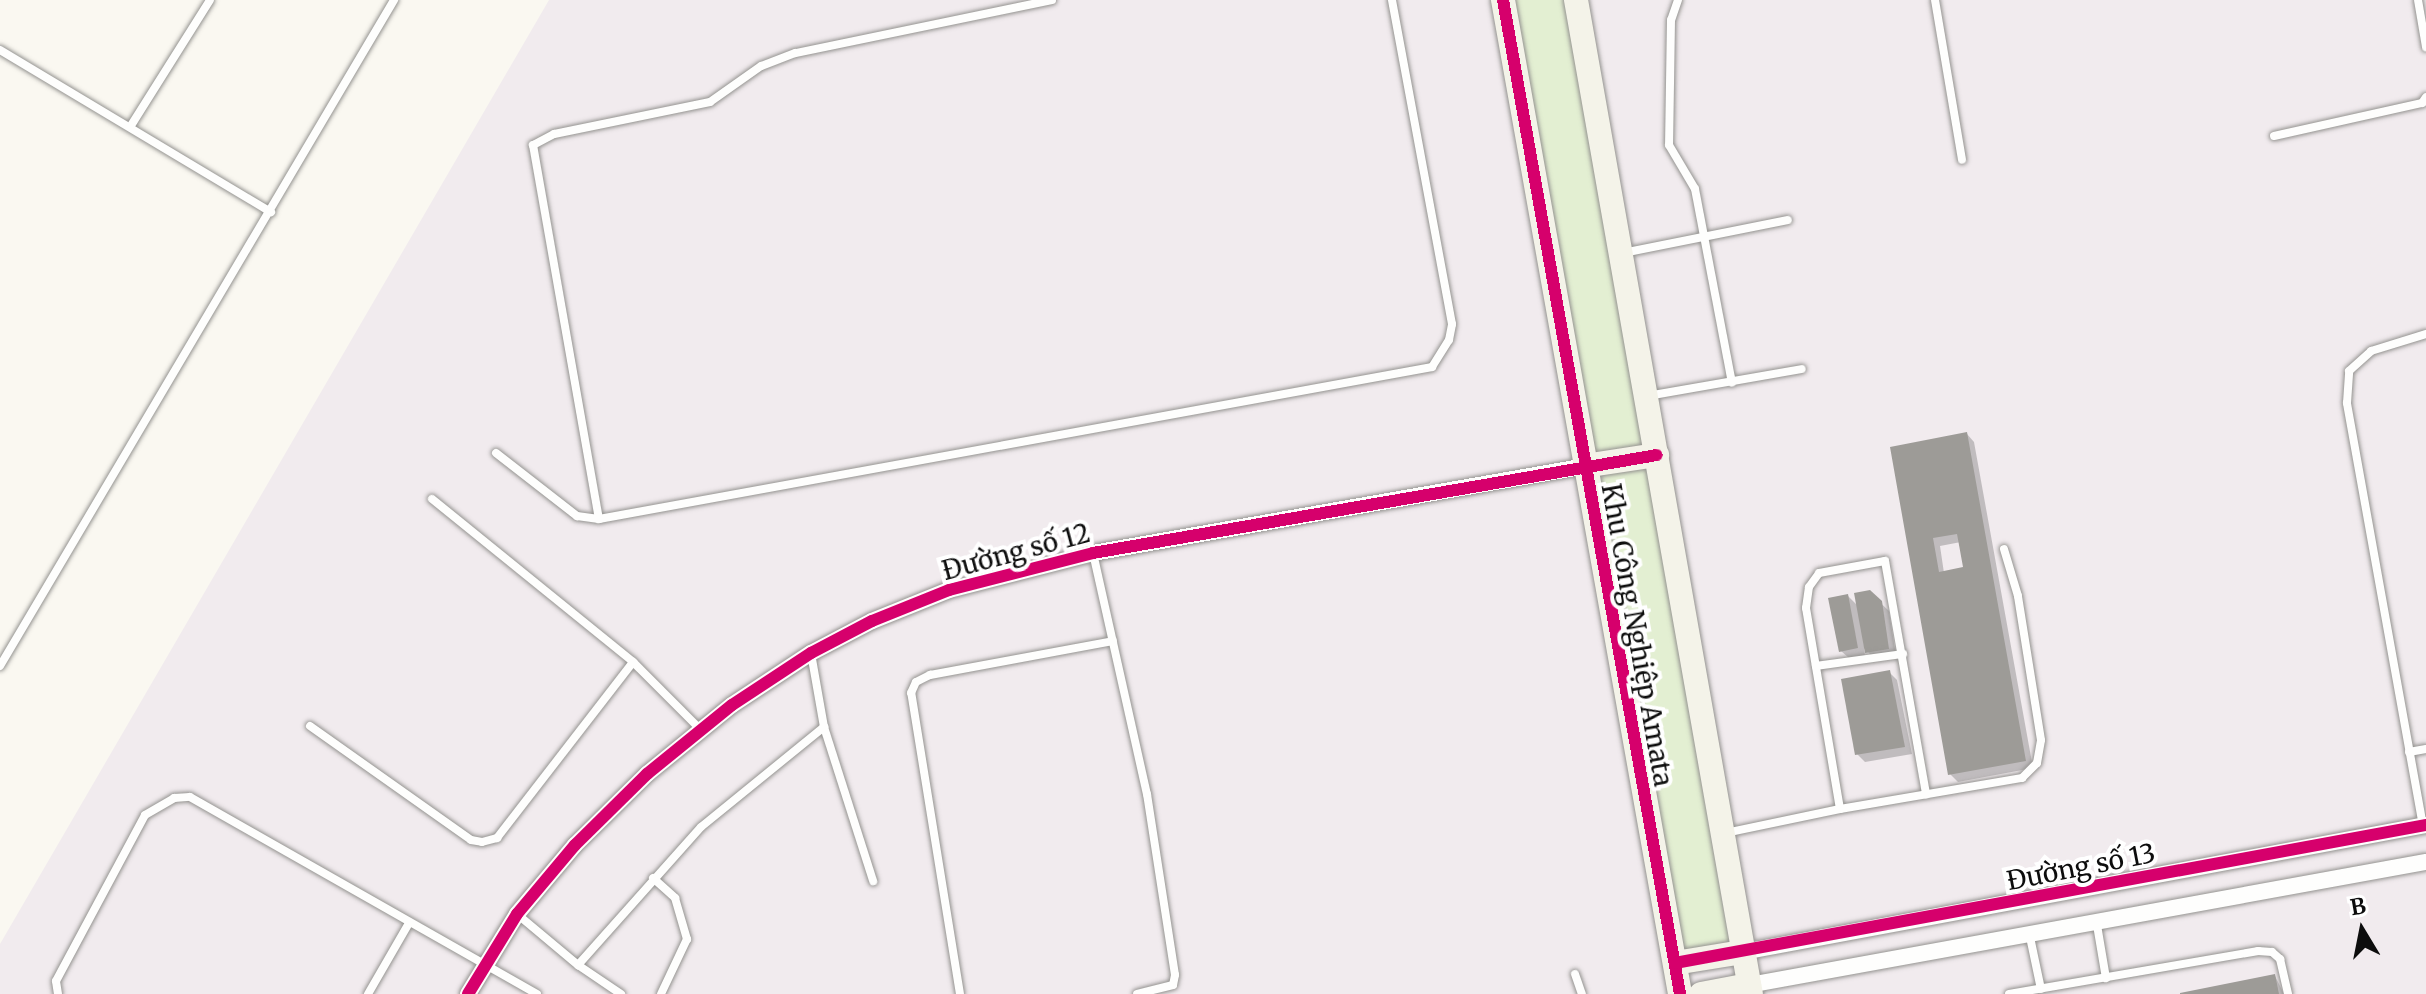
<!DOCTYPE html>
<meta charset="utf-8">
<style>
body{margin:0}
#map{position:relative;width:2426px;height:994px;overflow:hidden;background:#faf8f1;font-family:Merriweather,serif}
div>[style]{position:absolute}
[style*='--x']{left:calc(var(--x)*1px);top:calc(var(--y)*1px);width:calc(var(--w)*1px);rotate:calc(var(--a)*1deg)}
.industrial>*{inset:0;background:#f1ebee}
.green>*{inset:0;background:#e3efd2}
.shadow>*{inset:0;background:#0003}
.building>*{inset:0;background:#9d9b97}
.roads{filter:drop-shadow(0 0 2px #949390) drop-shadow(0 0 2px #949390)}
.lane>*{height:8px;margin:-4px;padding:0 4px;transform-origin:4px;border-radius:4px;background:#fefefd}
.street>*{height:16px;margin:-8px;padding:0 8px;transform-origin:8px;border-radius:8px;background:#fefefd}
.secondary>*{height:24px;margin:-12px;padding:0 12px;transform-origin:12px;border-radius:12px;background:#f4f3e9}
.cycleway>*{height:12px;margin:-6px;padding:0 6px;transform-origin:6px;border-radius:6px;background:#d6006c}
span{translate:-50% -50%;white-space:nowrap;text-align:center;line-height:1.15;-webkit-text-stroke:8px #fff;paint-order:stroke}
.street-label{font-size:26px;color:#0d0d0d}
.north{position:absolute;left:2322px;top:890px;width:80px;height:80px;-webkit-text-stroke:6px #fff;paint-order:stroke;rotate:350deg;font-size:22px;font-weight:700;line-height:32px;text-align:center;color:#0d0d0d}
.north::after{content:'';display:block;margin:auto;width:28px;height:36px;background:#0d0d0d;clip-path:polygon(50% 0,100% 100%,50% 72%,0 100%)}
</style>
<div id="map">
<div class="industrial">
<i style="clip-path:polygon(549px 0,2426px 0,2426px 994px,0 994px,0 944px)"></i>
</div>
<div class="green">
<i style="clip-path:polygon(1514px 0,1564px 0,1644px 449px,1594px 458px)"></i>
<i style="clip-path:polygon(1646px 463px,1730px 946px,1685px 954px,1597px 471px)"></i>
</div>
<div class="shadow">
<i style="clip-path:polygon(evenodd,1967px 434px,1974px 442px,2033px 768px,1958px 782px,1950px 774px,1892px 448px,1967px 434px,1961px 542px,1966px 569px,1944px 573px,1940px 546px,1961px 542px)"></i>
<i style="clip-path:polygon(1869px 592px,1889px 611px,1896px 656px,1875px 659px,1864px 648px,1865px 656px,1849px 658px,1841px 651px,1848px 596px,1859px 607px)"></i>
<i style="clip-path:polygon(1889px 672px,1897px 680px,1912px 754px,1865px 762px,1857px 754px)"></i>
<i style="clip-path:polygon(2275px 976px,2284px 994px,2183px 994px)"></i>
</div>
<div class="building">
<i style="clip-path:polygon(evenodd,1967px 432px,2026px 761px,1948px 775px,1890px 447px,1967px 432px,1957px 534px,1963px 567px,1939px 572px,1933px 538px,1957px 534px)"></i>
<i style="clip-path:polygon(1870px 590px,1882px 601px,1889px 649px,1865px 653px,1854px 593px)"></i>
<i style="clip-path:polygon(1848px 594px,1858px 648px,1839px 652px,1828px 598px)"></i>
<i style="clip-path:polygon(1890px 670px,1905px 747px,1855px 755px,1841px 679px)"></i>
<i style="clip-path:polygon(2275px 974px,2279px 994px,2180px 994px,2180px 993px)"></i>
</div>
<div class="roads">
<div class="lane">
<i style="--x:1052;--y:0;--w:262;--a:168.3"></i>
<i style="--x:795;--y:53;--w:36;--a:159"></i>
<i style="--x:761;--y:66;--w:62;--a:144.8"></i>
<i style="--x:710;--y:102;--w:159;--a:168.4"></i>
<i style="--x:554;--y:134;--w:24;--a:152"></i>
<i style="--x:533;--y:145;--w:380;--a:80"></i>
<i style="--x:599;--y:519;--w:847;--a:-10.34"></i>
<i style="--x:1432;--y:367;--w:32;--a:-58"></i>
<i style="--x:1449;--y:340;--w:16;--a:-79"></i>
<i style="--x:1452;--y:324;--w:330;--a:-100.5"></i>
<i style="--x:1678;--y:0;--w:21;--a:109"></i>
<i style="--x:1671;--y:20;--w:125;--a:90.9"></i>
<i style="--x:1669;--y:145;--w:51;--a:59.4"></i>
<i style="--x:1695;--y:189;--w:197;--a:79.2"></i>
<i style="--x:1935;--y:0;--w:162;--a:80.4"></i>
<i style="--x:2418;--y:0;--w:48;--a:80.3"></i>
<i style="--x:0;--y:50;--w:316;--a:30.9"></i>
<i style="--x:132;--y:124;--w:146;--a:-57.8"></i>
<i style="--x:2274;--y:136;--w:152;--a:-12.6"></i>
<i style="--x:2422;--y:103;--w:7;--a:-56"></i>
<i style="--x:1623;--y:253;--w:168;--a:-11.3"></i>
<i style="--x:1647;--y:396;--w:157;--a:-9.9"></i>
<i style="--x:496;--y:453;--w:103;--a:37.9"></i>
<i style="--x:577;--y:516;--w:22;--a:8"></i>
<i style="--x:432;--y:499;--w:259;--a:39"></i>
<i style="--x:633;--y:662;--w:96;--a:45"></i>
<i style="--x:1093;--y:553;--w:247;--a:77.4"></i>
<i style="--x:1147;--y:794;--w:183;--a:81.2"></i>
<i style="--x:1175;--y:975;--w:10;--a:101"></i>
<i style="--x:1173;--y:985;--w:37;--a:166"></i>
<i style="--x:0;--y:666;--w:774;--a:-59.39"></i>
<i style="--x:1816;--y:666;--w:88;--a:-7.9"></i>
<i style="--x:310;--y:726;--w:197;--a:35.3"></i>
<i style="--x:471;--y:840;--w:11;--a:10"></i>
<i style="--x:482;--y:842;--w:16;--a:-15"></i>
<i style="--x:497;--y:838;--w:222;--a:-52.3"></i>
<i style="--x:824;--y:727;--w:162;--a:72.3"></i>
<i style="--x:2409;--y:752;--w:17;--a:-10"></i>
<i style="--x:1840;--y:809;--w:185;--a:-9.7"></i>
<i style="--x:2022;--y:778;--w:21;--a:-45"></i>
<i style="--x:2037;--y:763;--w:23;--a:-80"></i>
<i style="--x:2041;--y:740;--w:146;--a:-99.1"></i>
<i style="--x:2018;--y:596;--w:49;--a:-106.6"></i>
<i style="--x:2423;--y:826;--w:430;--a:-100.2"></i>
<i style="--x:2347;--y:403;--w:32;--a:-86"></i>
<i style="--x:2349;--y:371;--w:30;--a:-42"></i>
<i style="--x:2371;--y:351;--w:58;--a:-17.2"></i>
<i style="--x:1725;--y:833;--w:117;--a:-11.8"></i>
<i style="--x:1840;--y:809;--w:204;--a:-99.6"></i>
<i style="--x:1806;--y:608;--w:21;--a:-82"></i>
<i style="--x:1809;--y:587;--w:17;--a:-54"></i>
<i style="--x:1819;--y:573;--w:67;--a:-10.3"></i>
<i style="--x:1885;--y:561;--w:237;--a:80"></i>
<i style="--x:653;--y:878;--w:30;--a:42"></i>
<i style="--x:675;--y:898;--w:43;--a:73.7"></i>
<i style="--x:687;--y:939;--w:61;--a:115.3"></i>
<i style="--x:517;--y:914;--w:80;--a:39.9"></i>
<i style="--x:578;--y:965;--w:185;--a:-48.3"></i>
<i style="--x:701;--y:827;--w:159;--a:-39.1"></i>
<i style="--x:824;--y:727;--w:75;--a:-100"></i>
<i style="--x:2097;--y:925;--w:54;--a:80.4"></i>
<i style="--x:2030;--y:937;--w:53;--a:78.1"></i>
<i style="--x:578;--y:965;--w:52;--a:34"></i>
<i style="--x:1575;--y:974;--w:21;--a:71"></i>
<i style="--x:58;--y:994;--w:13;--a:-99"></i>
<i style="--x:56;--y:981;--w:188;--a:-61.8"></i>
<i style="--x:145;--y:815;--w:34;--a:-30"></i>
<i style="--x:174;--y:798;--w:16;--a:-4"></i>
<i style="--x:190;--y:797;--w:399;--a:29.6"></i>
<i style="--x:368;--y:994;--w:82;--a:-60"></i>
<i style="--x:960;--y:994;--w:305;--a:-99.2"></i>
<i style="--x:911;--y:693;--w:12;--a:-66"></i>
<i style="--x:916;--y:682;--w:16;--a:-27"></i>
<i style="--x:930;--y:675;--w:186;--a:-10.5"></i>
<i style="--x:2009;--y:994;--w:253;--a:-9.8"></i>
<i style="--x:2258;--y:951;--w:14;--a:4"></i>
<i style="--x:2272;--y:952;--w:11;--a:41"></i>
<i style="--x:2280;--y:959;--w:36;--a:77"></i>
</div>
<div class="street">
<i style="--x:1743;--y:952;--w:695;--a:-10.53"></i>
<i style="--x:1749;--y:985;--w:688;--a:-10.3"></i>
<i style="--x:468;--y:994;--w:94;--a:-58.5"></i>
<i style="--x:517;--y:914;--w:90;--a:-50"></i>
<i style="--x:575;--y:845;--w:101;--a:-44.6"></i>
<i style="--x:647;--y:774;--w:109;--a:-39.1"></i>
<i style="--x:732;--y:705;--w:95;--a:-33.4"></i>
<i style="--x:811;--y:653;--w:69;--a:-27.7"></i>
<i style="--x:872;--y:621;--w:83;--a:-21.9"></i>
<i style="--x:949;--y:590;--w:149;--a:-14.4"></i>
<i style="--x:1093;--y:553;--w:499;--a:-10"></i>
</div>
<div class="secondary">
<i style="--x:1503;--y:0;--w:1010;--a:79.9"></i>
<i style="--x:1576;--y:0;--w:1009;--a:80.02"></i>
<i style="--x:1584;--y:466;--w:74;--a:-8.6"></i>
<i style="--x:1675;--y:963;--w:69;--a:-9.2"></i>
<i style="--x:1701;--y:994;--w:49;--a:-10.6"></i>
</div>
</div>
<div class="cycleway">
<i style="--x:1503;--y:0;--w:1010;--a:79.9"></i>
<i style="--x:1675;--y:963;--w:764;--a:-10.41"></i>
<i style="--x:468;--y:994;--w:94;--a:-58.5"></i>
<i style="--x:517;--y:914;--w:90;--a:-50"></i>
<i style="--x:575;--y:845;--w:101;--a:-44.6"></i>
<i style="--x:647;--y:774;--w:109;--a:-39.1"></i>
<i style="--x:732;--y:705;--w:95;--a:-33.4"></i>
<i style="--x:811;--y:653;--w:69;--a:-27.7"></i>
<i style="--x:872;--y:621;--w:83;--a:-21.9"></i>
<i style="--x:949;--y:590;--w:149;--a:-14.4"></i>
<i style="--x:1093;--y:553;--w:572;--a:-9.86"></i>
</div>
<div class="street-label">
<span style="left:1016px;top:552px;rotate:-15deg">Đường số 12</span>
<span style="left:1637px;top:635px;rotate:80deg">Khu Công Nghiệp Amata</span>
<span style="left:2081px;top:867px;rotate:-11deg">Đường số 13</span>
</div>
<div class="north">B</div>
</div>
